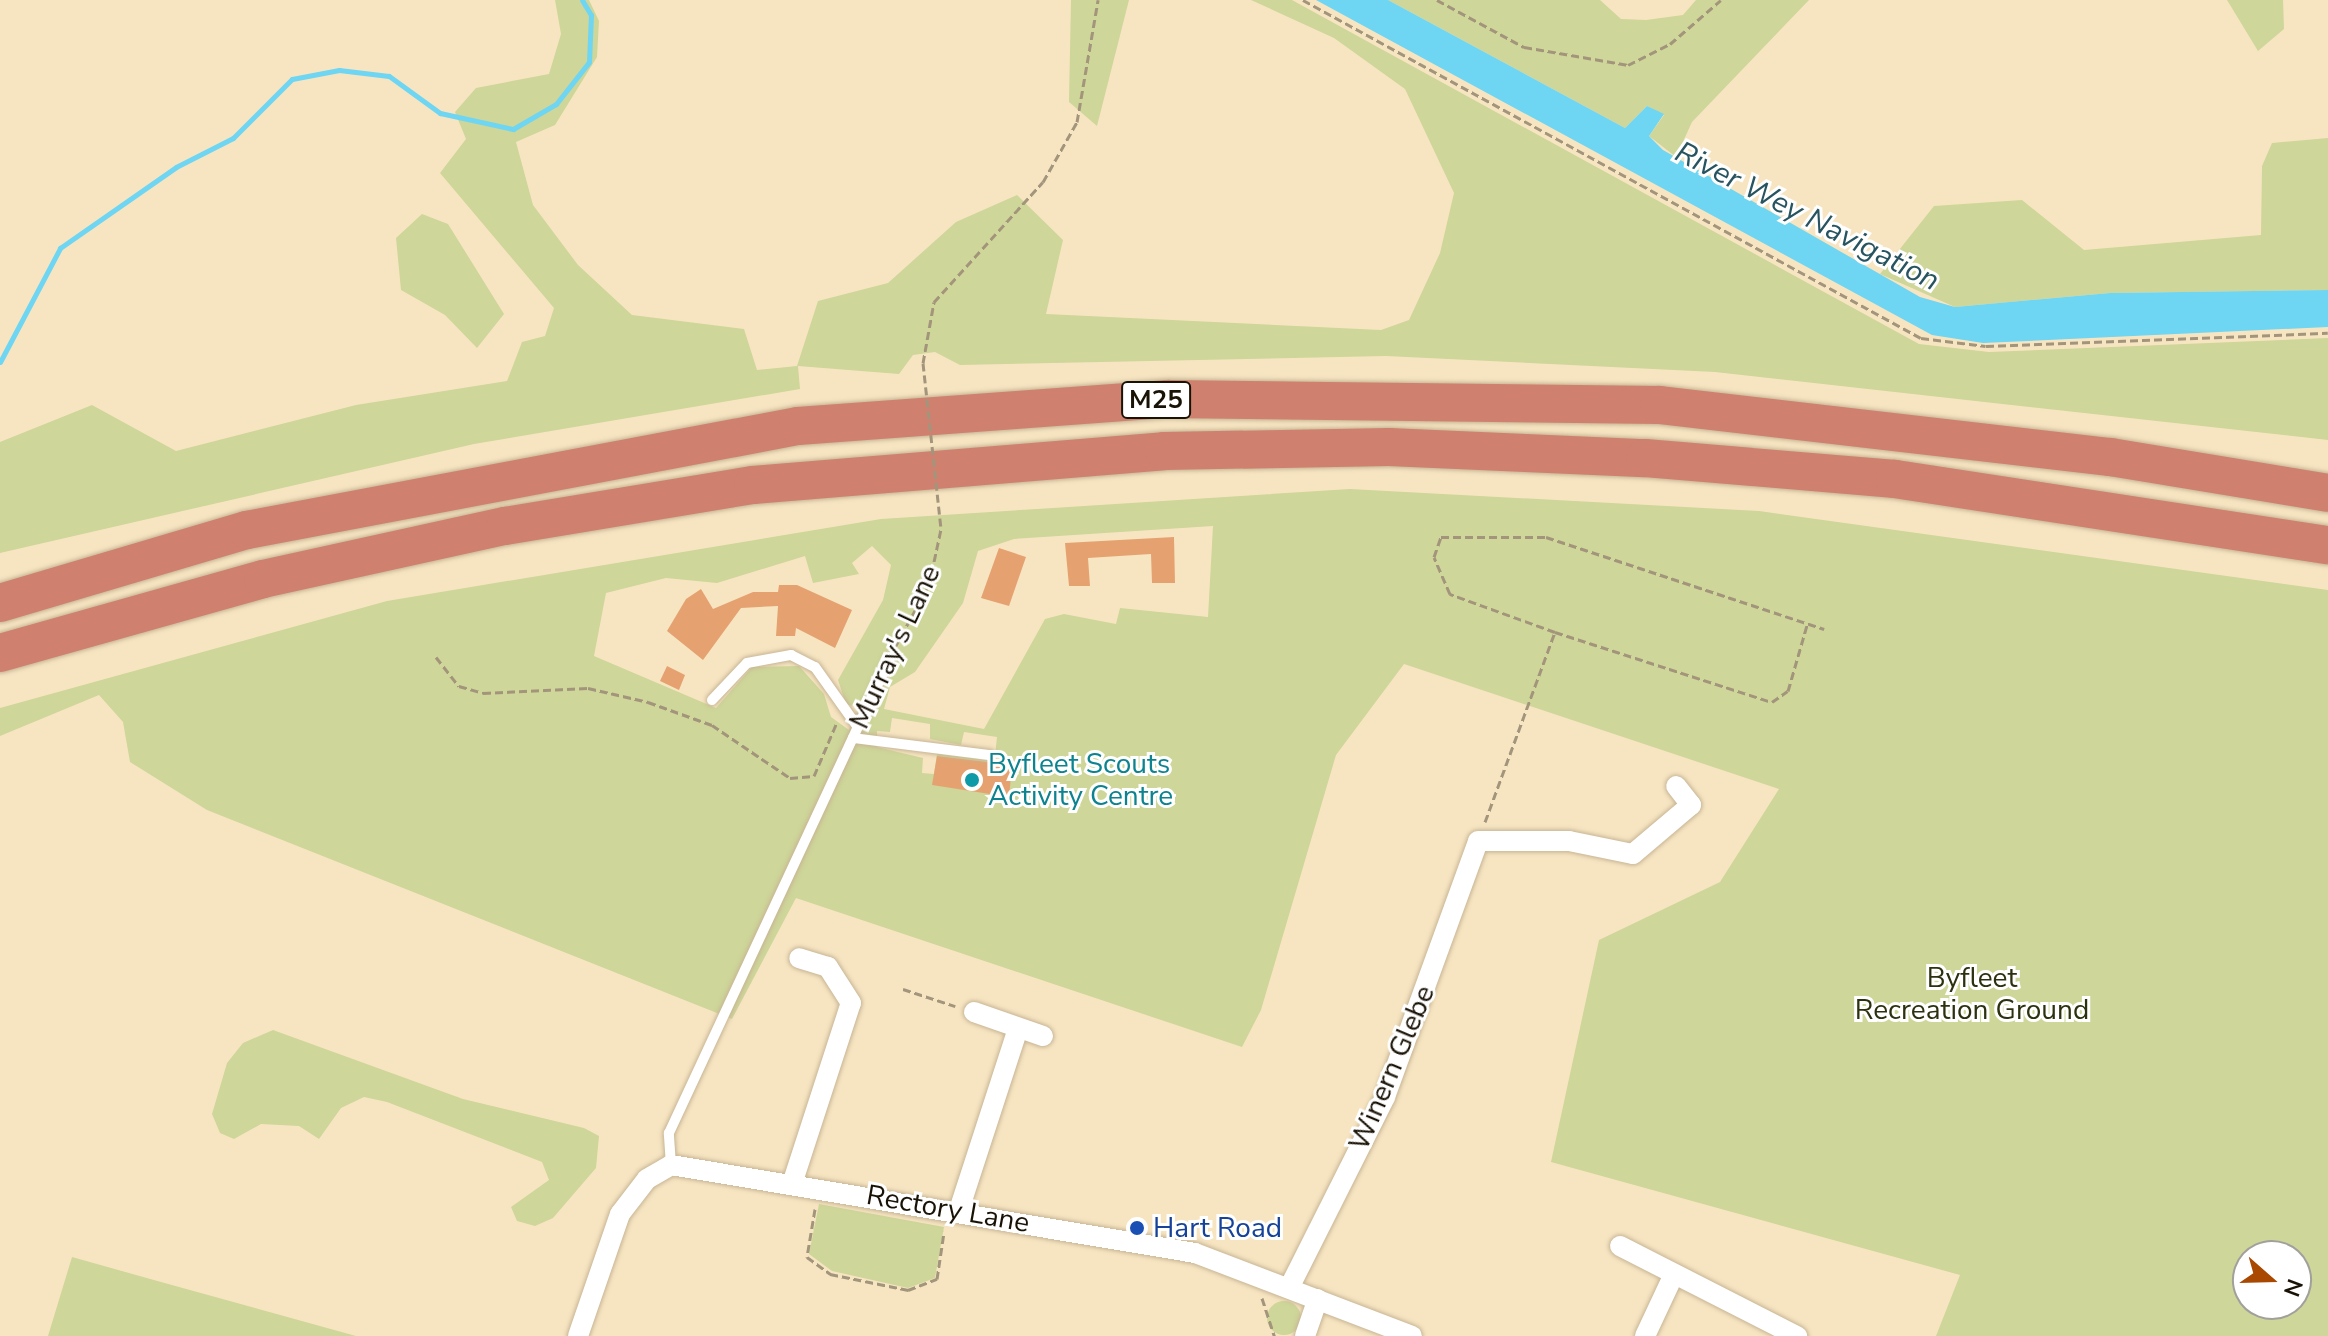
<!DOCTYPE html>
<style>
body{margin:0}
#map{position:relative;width:2328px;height:1336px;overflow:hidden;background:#f7e5c2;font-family:"Nunito Sans",sans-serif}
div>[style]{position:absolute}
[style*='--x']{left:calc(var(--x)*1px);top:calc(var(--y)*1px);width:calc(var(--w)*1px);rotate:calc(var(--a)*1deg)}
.green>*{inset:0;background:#ced699}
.round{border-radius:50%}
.water>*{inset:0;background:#6ed5f2}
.stream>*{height:5px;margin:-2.5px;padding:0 2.5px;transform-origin:2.5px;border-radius:2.5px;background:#6ed5f2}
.building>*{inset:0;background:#e5a270}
.path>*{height:3px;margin-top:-1.5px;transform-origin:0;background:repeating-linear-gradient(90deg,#a3957b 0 8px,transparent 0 12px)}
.roads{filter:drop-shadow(0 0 2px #c7b594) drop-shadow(0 0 2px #c7b594)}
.service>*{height:10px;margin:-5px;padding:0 5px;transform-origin:5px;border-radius:5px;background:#fff}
.minor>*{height:20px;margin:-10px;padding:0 10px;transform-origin:10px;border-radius:10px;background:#fff}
.motorway>*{height:38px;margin:-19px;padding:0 19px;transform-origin:19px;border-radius:19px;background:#cf806e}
.path-bridge>*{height:3px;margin-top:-1.5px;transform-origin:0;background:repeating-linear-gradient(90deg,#a3957b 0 8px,transparent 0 12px)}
.dots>*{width:22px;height:22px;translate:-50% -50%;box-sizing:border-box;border:4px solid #fff;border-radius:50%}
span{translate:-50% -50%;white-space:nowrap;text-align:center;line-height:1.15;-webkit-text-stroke:6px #fff;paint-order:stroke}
.shield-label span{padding:2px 6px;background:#fff;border:2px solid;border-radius:6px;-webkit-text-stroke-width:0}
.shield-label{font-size:26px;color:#191206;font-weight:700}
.street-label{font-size:28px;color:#191206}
.culture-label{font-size:28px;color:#0d838f}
.left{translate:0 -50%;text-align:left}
.park-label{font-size:28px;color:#2e310f}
.transit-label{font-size:28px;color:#164399}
.water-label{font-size:30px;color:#275460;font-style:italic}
.north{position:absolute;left:2232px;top:1240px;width:80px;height:80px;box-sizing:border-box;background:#fff;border:2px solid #a3a09b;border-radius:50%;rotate:110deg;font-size:22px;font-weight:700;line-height:32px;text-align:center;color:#191206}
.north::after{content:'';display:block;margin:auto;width:28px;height:36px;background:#a94801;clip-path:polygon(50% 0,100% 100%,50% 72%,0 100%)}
</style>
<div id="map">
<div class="green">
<i style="clip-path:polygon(555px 0,589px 0,599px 21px,597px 57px,555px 125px,516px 142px,533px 205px,578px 265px,632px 315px,744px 329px,757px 370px,797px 366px,818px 301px,888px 283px,956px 222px,1017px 195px,1063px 240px,1046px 314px,1381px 330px,1409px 320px,1440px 253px,1454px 193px,1405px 89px,1334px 38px,1251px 0,1292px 0,1919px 344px,1989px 352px,2328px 338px,2328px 440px,1715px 372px,1386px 356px,960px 365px,935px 352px,913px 355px,899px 374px,798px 366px,800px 389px,474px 444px,0 553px,0 442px,92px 405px,176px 451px,356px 405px,507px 381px,522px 342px,545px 336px,554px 308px,440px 173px,466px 139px,455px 112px,476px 88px,549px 74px,561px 34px)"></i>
<i style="clip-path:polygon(1071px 0,1129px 0,1097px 126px,1069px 102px)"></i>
<i style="clip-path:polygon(1388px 0,1600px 0,1621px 19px,1646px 20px,1683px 15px,1696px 0,1809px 0,1692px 122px,1676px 157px,1649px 136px,1664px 115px,1647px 106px,1625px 128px)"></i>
<i style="clip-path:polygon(2227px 0,2283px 0,2284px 29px,2258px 51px)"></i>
<i style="clip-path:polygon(2328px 138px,2328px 290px,2110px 293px,1955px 307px,1880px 274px,1934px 206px,2022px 200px,2084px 250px,2261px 235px,2262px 166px,2272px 143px)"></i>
<i style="clip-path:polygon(422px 214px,448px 224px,504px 314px,477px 348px,445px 315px,401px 290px,396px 238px)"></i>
<i style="clip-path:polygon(evenodd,1350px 489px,1759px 511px,2328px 590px,2328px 1336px,1936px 1336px,1960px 1275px,1551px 1162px,1599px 940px,1720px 882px,1779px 789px,1404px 664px,1336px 755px,1261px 1010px,1242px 1047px,796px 898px,732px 1019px,207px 810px,130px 762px,123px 722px,99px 695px,0 736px,0 708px,387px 601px,881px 519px,1350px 489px,1213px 526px,1208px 617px,1120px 608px,1116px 624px,1064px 614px,1045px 619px,984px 729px,884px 709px,890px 687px,915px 672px,963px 603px,978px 551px,1014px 539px,1213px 526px,1350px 489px,872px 546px,891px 565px,883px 600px,838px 680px,846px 704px,859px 708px,849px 730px,831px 717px,824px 694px,799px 666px,752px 667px,716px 708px,594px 656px,606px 593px,666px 578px,717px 583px,805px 556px,813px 583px,859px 574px,852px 563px,872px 546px,1350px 489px,892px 718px,930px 724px,930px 739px,961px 745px,964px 732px,997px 737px,995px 755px,1007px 763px,937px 754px,934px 774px,922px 773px,923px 758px,877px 747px,877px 731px,890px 732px,892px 718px,1350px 489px,2248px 1256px,2296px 1256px,2296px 1304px,2248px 1304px,2248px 1256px)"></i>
<i style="clip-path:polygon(273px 1030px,463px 1099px,584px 1128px,599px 1136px,596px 1168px,553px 1218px,535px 1226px,517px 1221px,511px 1207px,549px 1180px,542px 1162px,387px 1102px,364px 1097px,341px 1108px,319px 1139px,299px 1126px,261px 1124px,234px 1139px,220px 1133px,212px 1114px,227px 1063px,243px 1043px)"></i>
<i style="clip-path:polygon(819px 1204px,944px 1227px,935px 1278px,908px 1288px,832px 1271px,809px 1254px)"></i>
<i style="clip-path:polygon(72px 1257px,161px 1282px,356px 1336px,48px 1336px)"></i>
<i class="round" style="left:1267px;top:1301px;width:34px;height:34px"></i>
</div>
<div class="water">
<i style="clip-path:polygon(1316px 0,1388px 0,1625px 128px,1647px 106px,1664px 114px,1649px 136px,1663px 150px,1920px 297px,1955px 307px,2110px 293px,2328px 290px,2328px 327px,1983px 343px,1932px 335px)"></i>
</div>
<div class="stream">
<i style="--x:0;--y:362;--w:129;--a:-62.2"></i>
<i style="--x:60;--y:248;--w:141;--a:-34.9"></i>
<i style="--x:176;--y:167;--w:64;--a:-27"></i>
<i style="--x:233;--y:138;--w:83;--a:-45"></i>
<i style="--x:292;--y:79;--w:48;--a:-10.8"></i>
<i style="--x:339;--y:70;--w:50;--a:6.8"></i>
<i style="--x:389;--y:76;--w:63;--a:36"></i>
<i style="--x:440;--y:113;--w:75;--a:12.4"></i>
<i style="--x:513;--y:129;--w:50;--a:-30.2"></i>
<i style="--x:556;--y:104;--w:53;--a:-51.8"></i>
<i style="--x:589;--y:62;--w:47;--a:-87.6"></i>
<i style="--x:591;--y:15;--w:17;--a:-121"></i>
</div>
<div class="building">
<i style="clip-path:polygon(1174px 537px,1175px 583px,1152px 583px,1151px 554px,1088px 558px,1090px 586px,1069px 586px,1065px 543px)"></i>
<i style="clip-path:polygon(999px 548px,1026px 557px,1009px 606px,981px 598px)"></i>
<i style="clip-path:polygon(779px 585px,797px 585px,852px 610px,835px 648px,796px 628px,795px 636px,776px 636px,778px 606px,741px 608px,703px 660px,667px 631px,686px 599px,701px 589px,713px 609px,753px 592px,778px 592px)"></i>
<i style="clip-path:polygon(667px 666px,685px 675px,679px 690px,660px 681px)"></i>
<i style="clip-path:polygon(937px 756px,1012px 765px,1009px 797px,932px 785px)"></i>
</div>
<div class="path">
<i style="--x:1303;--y:0;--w:704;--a:28.68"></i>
<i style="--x:1921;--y:338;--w:65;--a:7"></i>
<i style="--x:1986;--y:346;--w:342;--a:-2.2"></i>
<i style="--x:1437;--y:0;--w:99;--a:28.4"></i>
<i style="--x:1524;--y:47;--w:106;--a:9.8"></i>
<i style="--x:1628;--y:65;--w:47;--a:-26.6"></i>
<i style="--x:1670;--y:44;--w:67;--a:-40.8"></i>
<i style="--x:923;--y:363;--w:62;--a:-79.8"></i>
<i style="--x:934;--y:302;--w:162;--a:-47.8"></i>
<i style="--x:1043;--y:182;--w:69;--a:-60.5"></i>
<i style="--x:1077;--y:122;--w:124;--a:-80.2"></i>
<i style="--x:1555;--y:632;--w:228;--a:17.9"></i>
<i style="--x:1772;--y:702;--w:19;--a:-35"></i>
<i style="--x:1788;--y:691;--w:69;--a:-73.9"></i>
<i style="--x:895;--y:647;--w:71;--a:-61.3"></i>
<i style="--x:929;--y:585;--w:57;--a:-77.9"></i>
<i style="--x:436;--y:657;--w:37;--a:52"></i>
<i style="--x:459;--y:686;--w:25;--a:16"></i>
<i style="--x:483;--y:693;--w:105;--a:-2.7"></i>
<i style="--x:588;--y:688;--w:62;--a:13.1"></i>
<i style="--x:648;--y:702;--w:68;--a:19.8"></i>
<i style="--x:712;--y:725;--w:94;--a:34.2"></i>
<i style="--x:790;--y:778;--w:24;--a:-5"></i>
<i style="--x:814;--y:776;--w:59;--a:-66.9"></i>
<i style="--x:1485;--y:822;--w:202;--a:-69.8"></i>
<i style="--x:1555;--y:632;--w:112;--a:-160.1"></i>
<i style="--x:1450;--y:594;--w:40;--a:-113.4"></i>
<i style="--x:1434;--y:557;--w:21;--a:-71"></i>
<i style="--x:1441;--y:537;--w:105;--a:0"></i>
<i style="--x:1546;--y:537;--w:293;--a:18.3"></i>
<i style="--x:903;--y:989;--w:55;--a:18.1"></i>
<i style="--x:815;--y:1209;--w:49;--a:99.5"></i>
<i style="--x:807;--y:1257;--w:29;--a:36"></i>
<i style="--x:830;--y:1274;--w:80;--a:11.6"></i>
<i style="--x:908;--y:1290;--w:31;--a:-21"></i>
<i style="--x:937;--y:1279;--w:48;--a:-81.5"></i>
<i style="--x:1262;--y:1298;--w:40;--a:72"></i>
</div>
<div class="roads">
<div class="service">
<i style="--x:712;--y:700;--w:51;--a:-46.6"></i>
<i style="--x:747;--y:663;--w:45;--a:-10.3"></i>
<i style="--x:791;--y:655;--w:27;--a:27"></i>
<i style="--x:815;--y:667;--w:72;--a:54.6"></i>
<i style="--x:853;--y:738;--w:138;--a:7.1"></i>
<i style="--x:671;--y:1165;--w:32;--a:-94"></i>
<i style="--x:669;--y:1133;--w:524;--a:-65.05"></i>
</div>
<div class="minor">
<i style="--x:974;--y:1012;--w:73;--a:19.2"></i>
<i style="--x:793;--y:1181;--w:187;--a:-72"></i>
<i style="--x:851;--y:1003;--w:43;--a:-122.6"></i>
<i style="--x:828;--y:967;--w:30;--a:-163"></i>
<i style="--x:959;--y:1210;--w:191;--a:-72"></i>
<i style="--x:1620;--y:1246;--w:199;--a:27"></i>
<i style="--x:1289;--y:1288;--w:214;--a:-63.3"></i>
<i style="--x:1385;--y:1097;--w:272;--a:-70"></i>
<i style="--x:1478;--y:841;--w:91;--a:0"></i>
<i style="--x:1569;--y:841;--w:65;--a:11.5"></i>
<i style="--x:1633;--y:854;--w:76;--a:-40.2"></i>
<i style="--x:1691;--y:805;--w:24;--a:-128"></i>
<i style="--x:578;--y:1336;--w:129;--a:-71"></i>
<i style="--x:620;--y:1214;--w:44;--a:-52.4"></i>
<i style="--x:647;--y:1179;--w:28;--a:-30"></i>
<i style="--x:671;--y:1165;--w:531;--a:9.53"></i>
<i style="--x:1195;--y:1253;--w:232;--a:20.9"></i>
<i style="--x:1305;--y:1336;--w:39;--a:-71"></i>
<i style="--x:1645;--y:1336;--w:68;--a:-64.9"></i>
</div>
<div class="motorway">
<i style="--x:0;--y:603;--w:258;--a:-16.5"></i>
<i style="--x:247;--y:530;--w:561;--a:-10.69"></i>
<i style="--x:798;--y:426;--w:371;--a:-4.2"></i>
<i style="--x:1168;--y:399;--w:492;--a:0.7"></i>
<i style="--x:1660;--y:405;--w:454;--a:6.6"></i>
<i style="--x:2111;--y:457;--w:220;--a:9.4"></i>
<i style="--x:0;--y:653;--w:273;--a:-15.7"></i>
<i style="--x:263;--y:579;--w:248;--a:-12.4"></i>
<i style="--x:505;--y:526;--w:251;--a:-9.4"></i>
<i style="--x:753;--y:485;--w:412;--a:-4.7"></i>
<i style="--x:1164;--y:451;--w:225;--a:-1"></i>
<i style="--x:1389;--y:447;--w:256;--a:2.5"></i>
<i style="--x:1645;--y:458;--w:251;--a:4.8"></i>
<i style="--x:1895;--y:479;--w:438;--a:8.7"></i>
</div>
</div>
<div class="path-bridge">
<i style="--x:923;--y:363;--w:167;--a:83.8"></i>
</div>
<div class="dots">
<i style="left:972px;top:780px;background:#0f9aa8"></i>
<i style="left:1137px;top:1228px;background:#1a4fb4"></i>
</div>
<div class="shield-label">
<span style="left:1156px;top:400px">M25</span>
</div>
<div class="street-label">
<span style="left:895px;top:647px;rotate:-65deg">Murray's Lane</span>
<span style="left:1392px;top:1068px;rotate:-67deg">Winern Glebe</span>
<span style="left:948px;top:1209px;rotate:10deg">Rectory Lane</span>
</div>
<div class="culture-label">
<span class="left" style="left:988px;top:780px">Byfleet Scouts<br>Activity Centre</span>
</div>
<div class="park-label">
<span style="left:1972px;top:994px">Byfleet<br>Recreation Ground</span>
</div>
<div class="transit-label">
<span class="left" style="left:1153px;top:1228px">Hart Road</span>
</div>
<div class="water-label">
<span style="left:1807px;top:217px;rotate:27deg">River Wey Navigation</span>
</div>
<div class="north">N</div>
</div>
